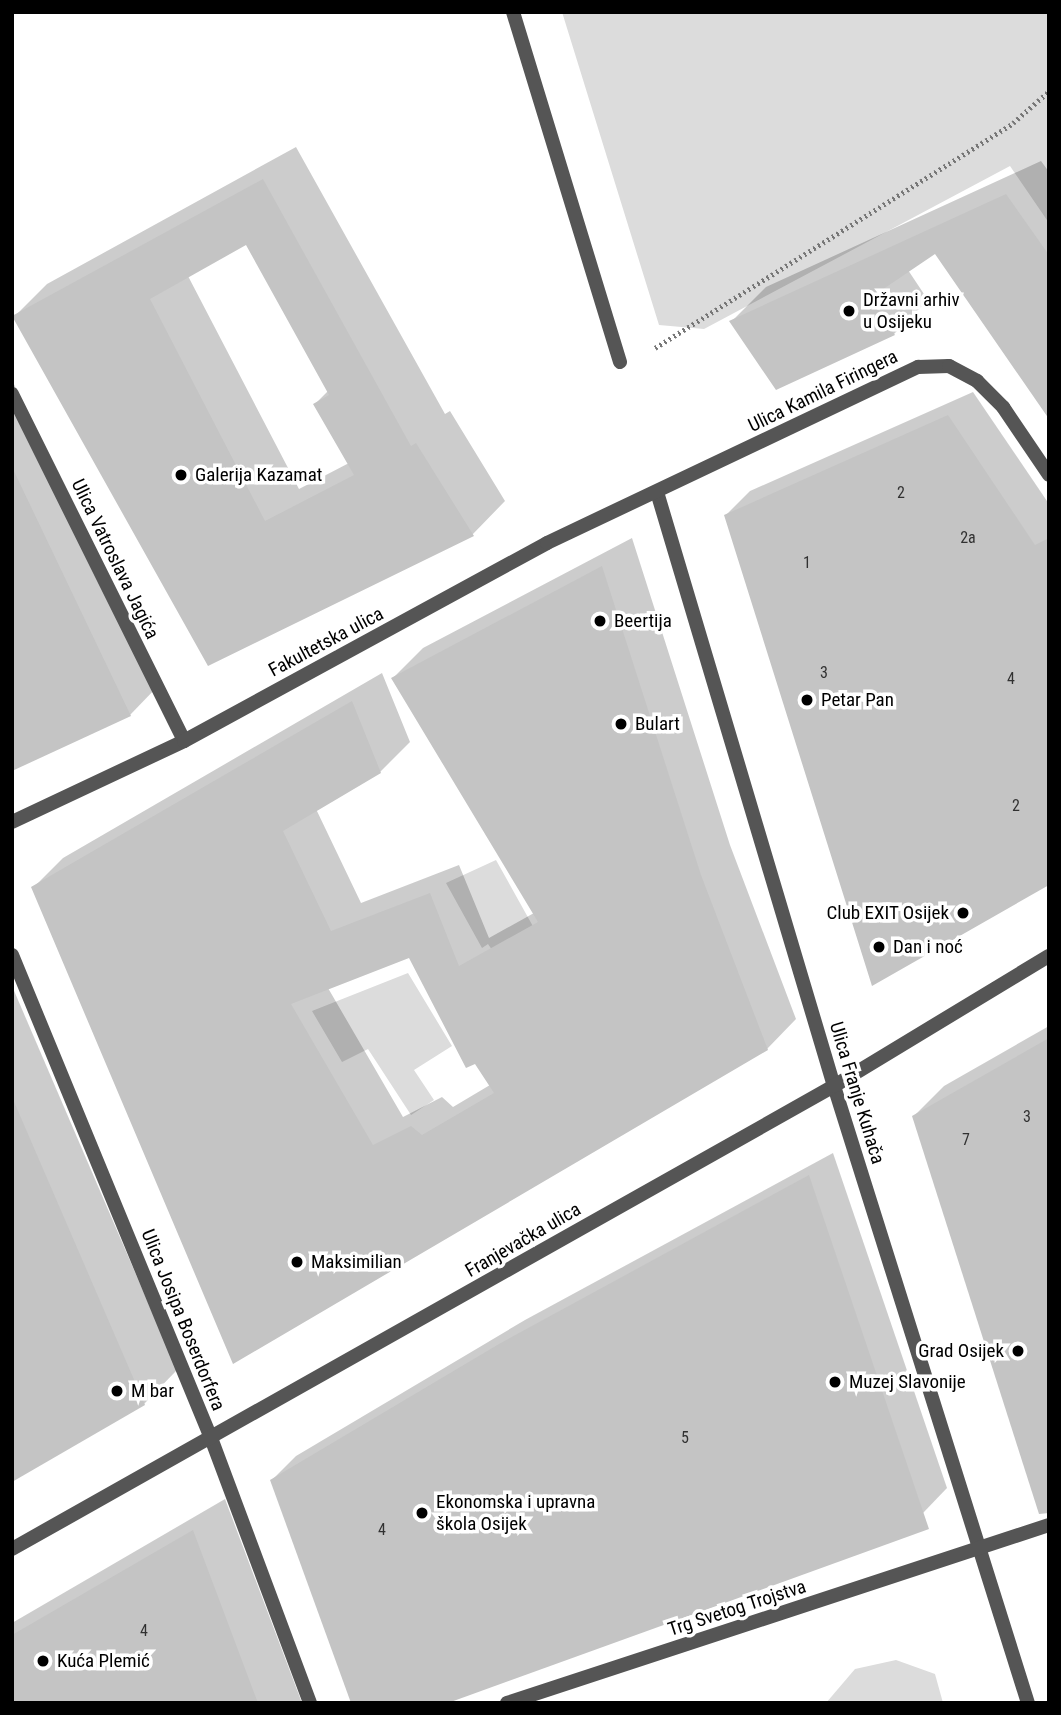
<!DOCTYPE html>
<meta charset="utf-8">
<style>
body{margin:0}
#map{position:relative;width:1061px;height:1715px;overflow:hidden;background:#fff;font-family:"Roboto Condensed",sans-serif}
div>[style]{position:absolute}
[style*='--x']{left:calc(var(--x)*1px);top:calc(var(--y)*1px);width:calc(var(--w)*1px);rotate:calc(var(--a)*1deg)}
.green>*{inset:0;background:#dcdcdc}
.shadow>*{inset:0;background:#0003}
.building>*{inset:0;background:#c4c4c4}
.path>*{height:4.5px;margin-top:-2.25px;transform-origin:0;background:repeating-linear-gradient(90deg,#777 0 2px,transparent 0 5.5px)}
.lane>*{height:14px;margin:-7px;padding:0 7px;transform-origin:7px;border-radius:7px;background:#555}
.street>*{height:14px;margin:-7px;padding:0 7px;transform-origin:7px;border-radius:7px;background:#555}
.dots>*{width:19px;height:19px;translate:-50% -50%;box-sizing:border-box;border:4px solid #fff;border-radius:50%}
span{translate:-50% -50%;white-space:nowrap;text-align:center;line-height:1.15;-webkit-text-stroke:7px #fff;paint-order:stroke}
.number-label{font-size:16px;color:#313131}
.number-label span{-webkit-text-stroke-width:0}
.poi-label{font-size:19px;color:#000}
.left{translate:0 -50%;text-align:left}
.right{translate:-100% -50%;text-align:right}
.street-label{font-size:19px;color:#000}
.frame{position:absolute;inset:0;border:14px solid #000;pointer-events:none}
</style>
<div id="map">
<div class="green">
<i style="clip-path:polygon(562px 12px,1049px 12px,1049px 223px,1010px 166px,704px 329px,659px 325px)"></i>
<i style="clip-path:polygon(496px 860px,569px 991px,533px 1010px,488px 944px,482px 948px,446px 883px)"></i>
<i style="clip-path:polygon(408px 973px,452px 1046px,414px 1070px,434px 1100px,411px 1115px,368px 1049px,342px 1062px,312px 1011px)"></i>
<i style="clip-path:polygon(896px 1660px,935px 1674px,943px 1703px,826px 1703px,855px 1669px)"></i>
</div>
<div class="shadow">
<i style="clip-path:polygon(evenodd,296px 147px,445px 414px,450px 411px,505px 501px,473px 534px,209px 664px,14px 317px,47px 284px,296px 147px,247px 243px,329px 390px,315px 404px,349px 463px,299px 489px,188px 276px,247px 243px)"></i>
<i style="clip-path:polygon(1041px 161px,1049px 172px,1049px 416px,935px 251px,908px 270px,928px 300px,894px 334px,732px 321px,766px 287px)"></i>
<i style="clip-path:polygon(12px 380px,158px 686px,130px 715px,12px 769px)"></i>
<i style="clip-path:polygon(973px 392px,1049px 504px,1049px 883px,726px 515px,750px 491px)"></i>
<i style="clip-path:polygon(evenodd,632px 538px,730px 845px,796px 1019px,767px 1049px,234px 1362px,33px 888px,63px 858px,382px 673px,410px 742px,380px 772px,316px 809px,361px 903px,459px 865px,489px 938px,534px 913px,393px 678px,423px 648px,632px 538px,410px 956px,490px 1085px,453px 1107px,442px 1097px,403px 1117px,328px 988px,410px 956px)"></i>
<i style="clip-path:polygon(12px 986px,177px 1370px,144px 1404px,12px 1264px)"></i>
<i style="clip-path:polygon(1049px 1026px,1049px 1469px,914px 1116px,944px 1086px)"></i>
<i style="clip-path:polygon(833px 1153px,947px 1488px,923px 1513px,272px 1480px,296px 1456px,525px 1320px)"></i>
<i style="clip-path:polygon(225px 1499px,302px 1703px,12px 1703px,12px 1623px)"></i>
</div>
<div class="building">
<i style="clip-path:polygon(evenodd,263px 179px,411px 446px,416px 443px,474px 536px,208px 666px,12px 316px,263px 179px,246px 245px,329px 395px,313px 404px,354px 475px,265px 521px,150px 299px,246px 245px)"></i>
<i style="clip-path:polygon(1006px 194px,1049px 255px,1049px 419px,935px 254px,870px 298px,895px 335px,776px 390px,729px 321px)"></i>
<i style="clip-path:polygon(948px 415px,1035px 545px,1049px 538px,1049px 885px,872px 986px,724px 515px)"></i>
<i style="clip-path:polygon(12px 467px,131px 716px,12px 771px)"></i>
<i style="clip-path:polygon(evenodd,602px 566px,701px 875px,768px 1050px,233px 1364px,31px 887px,352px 701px,381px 773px,283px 831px,331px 931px,430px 893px,459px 966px,538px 922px,391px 678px,602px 566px,409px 958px,466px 1068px,475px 1064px,494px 1093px,422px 1135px,411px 1126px,373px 1145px,291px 1004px,409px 958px)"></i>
<i style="clip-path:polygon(1049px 1038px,1049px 1513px,1039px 1514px,912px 1116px)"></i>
<i style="clip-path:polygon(12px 1097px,145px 1405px,12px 1482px)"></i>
<i style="clip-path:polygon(809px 1175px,929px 1529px,448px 1703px,351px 1703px,270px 1480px,499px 1344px)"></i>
<i style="clip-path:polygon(193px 1530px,258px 1703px,12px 1703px,12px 1635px)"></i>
</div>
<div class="path">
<i style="--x:655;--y:348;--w:423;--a:-32.1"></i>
<i style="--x:1013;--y:123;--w:48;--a:-41.6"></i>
</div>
<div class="lane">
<i style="--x:513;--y:12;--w:366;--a:73"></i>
</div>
<div class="street">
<i style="--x:12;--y:394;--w:387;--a:63.6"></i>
<i style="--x:657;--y:492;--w:620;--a:73.41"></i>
<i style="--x:834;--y:1086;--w:647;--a:72.55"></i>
<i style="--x:12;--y:822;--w:190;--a:-25.2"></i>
<i style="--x:184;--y:741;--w:413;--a:-28.6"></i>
<i style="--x:547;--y:543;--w:411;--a:-25.4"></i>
<i style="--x:918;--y:367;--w:31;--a:-2"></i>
<i style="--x:949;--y:366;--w:32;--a:28"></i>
<i style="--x:977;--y:381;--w:37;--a:45"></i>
<i style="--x:1003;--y:407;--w:82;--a:55.9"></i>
<i style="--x:12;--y:955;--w:522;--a:67.61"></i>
<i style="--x:211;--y:1438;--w:283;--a:69.5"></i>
<i style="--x:12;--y:1549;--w:943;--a:-29.39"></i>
<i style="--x:834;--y:1086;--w:251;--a:-31.2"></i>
<i style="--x:507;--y:1703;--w:570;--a:-18.18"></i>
</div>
<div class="dots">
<i style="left:849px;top:311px;background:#000"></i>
<i style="left:181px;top:475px;background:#000"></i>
<i style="left:600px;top:621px;background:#000"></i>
<i style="left:807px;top:700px;background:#000"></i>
<i style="left:621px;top:724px;background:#000"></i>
<i style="left:963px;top:913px;background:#000"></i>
<i style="left:879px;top:947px;background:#000"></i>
<i style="left:297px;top:1262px;background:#000"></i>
<i style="left:1018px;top:1351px;background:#000"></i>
<i style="left:835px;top:1382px;background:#000"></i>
<i style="left:117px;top:1391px;background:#000"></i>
<i style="left:422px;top:1513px;background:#000"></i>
<i style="left:43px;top:1661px;background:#000"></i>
</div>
<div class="number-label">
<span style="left:901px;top:493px">2</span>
<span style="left:968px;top:538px">2a</span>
<span style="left:807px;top:563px">1</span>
<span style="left:824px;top:673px">3</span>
<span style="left:1011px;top:679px">4</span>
<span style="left:1016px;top:806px">2</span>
<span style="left:1027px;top:1117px">3</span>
<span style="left:966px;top:1140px">7</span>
<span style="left:685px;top:1438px">5</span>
<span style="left:382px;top:1530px">4</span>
<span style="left:144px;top:1631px">4</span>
</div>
<div class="poi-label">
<span class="left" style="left:863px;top:311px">Državni arhiv<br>u Osijeku</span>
<span class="left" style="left:195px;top:475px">Galerija Kazamat</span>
<span class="left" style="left:614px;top:621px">Beertija</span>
<span class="left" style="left:821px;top:700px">Petar Pan</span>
<span class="left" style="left:635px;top:724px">Bulart</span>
<span class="right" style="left:949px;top:913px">Club EXIT Osijek</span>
<span class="left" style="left:893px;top:947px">Dan i noć</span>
<span class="left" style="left:311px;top:1262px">Maksimilian</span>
<span class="right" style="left:1004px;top:1351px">Grad Osijek</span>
<span class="left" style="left:849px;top:1382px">Muzej Slavonije</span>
<span class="left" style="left:131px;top:1391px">M bar</span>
<span class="left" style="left:436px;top:1513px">Ekonomska i upravna<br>škola Osijek</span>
<span class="left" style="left:57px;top:1661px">Kuća Plemić</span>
</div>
<div class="street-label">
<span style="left:823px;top:391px;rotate:-26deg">Ulica Kamila Firingera</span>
<span style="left:115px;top:559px;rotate:64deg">Ulica Vatroslava Jagića</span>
<span style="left:326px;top:642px;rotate:-28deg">Fakultetska ulica</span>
<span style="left:857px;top:1093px;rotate:73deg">Ulica Franje Kuhača</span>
<span style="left:523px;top:1240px;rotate:-30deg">Franjevačka ulica</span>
<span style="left:183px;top:1320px;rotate:68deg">Ulica Josipa Boserdorfera</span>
<span style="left:737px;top:1608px;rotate:-18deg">Trg Svetog Trojstva</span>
</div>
<div class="frame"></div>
</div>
